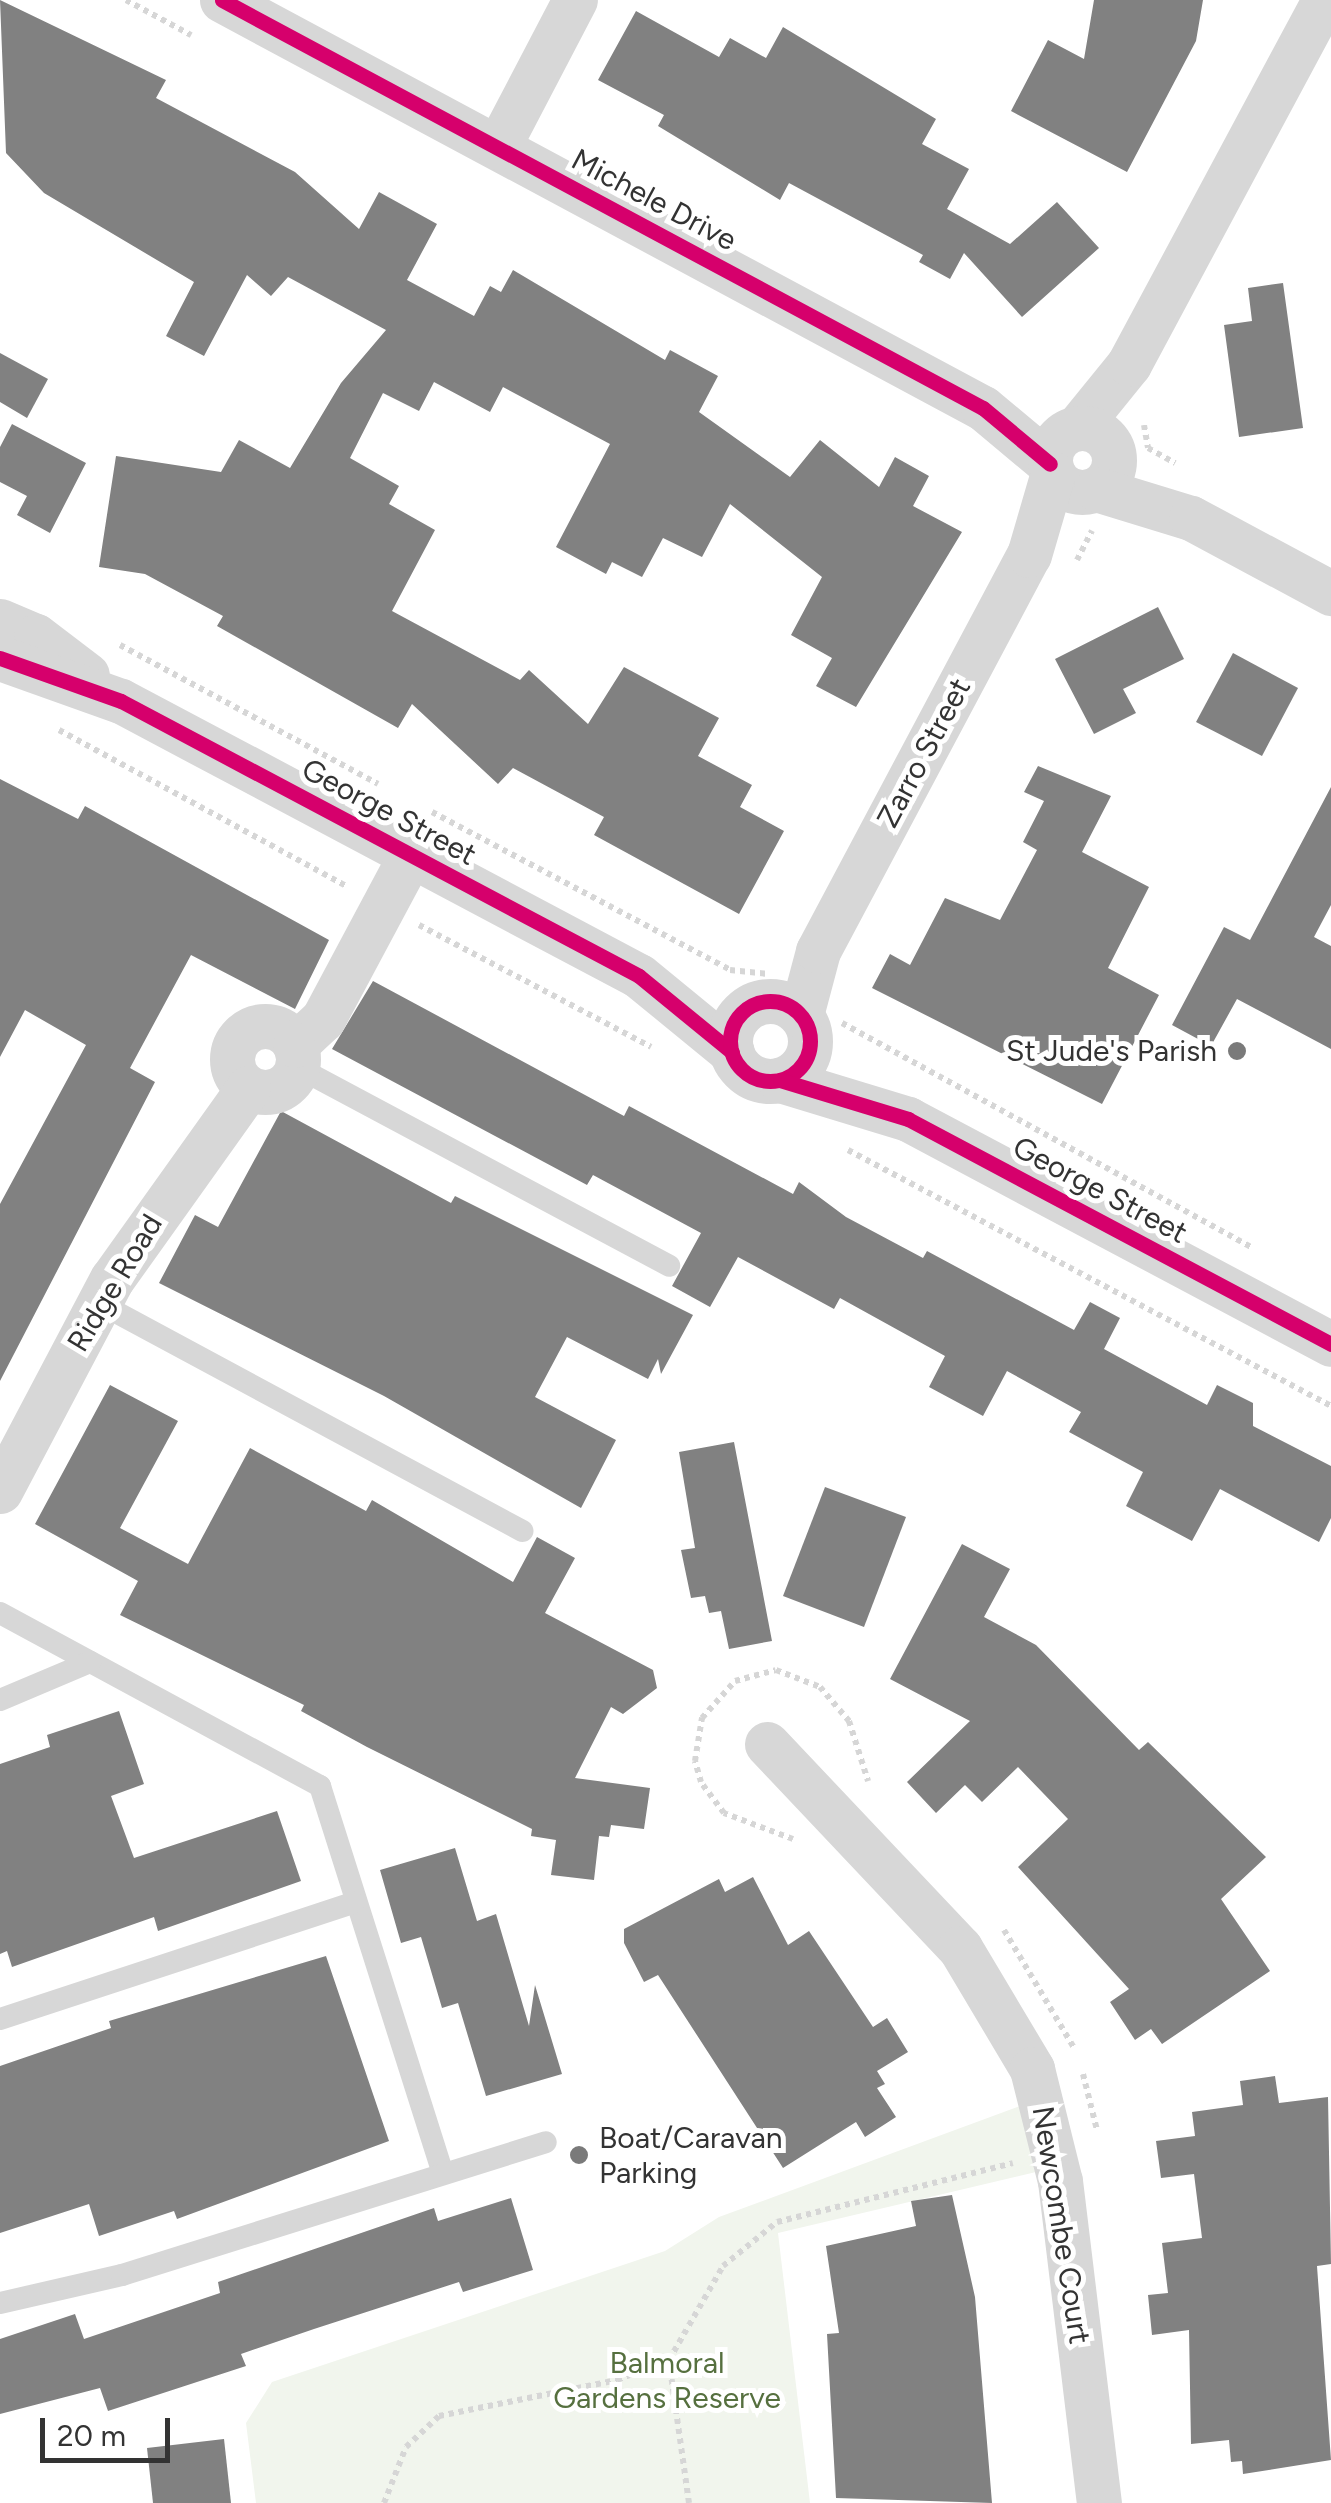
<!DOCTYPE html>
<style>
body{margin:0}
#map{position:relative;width:1331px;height:2503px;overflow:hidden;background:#fff;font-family:Figtree,sans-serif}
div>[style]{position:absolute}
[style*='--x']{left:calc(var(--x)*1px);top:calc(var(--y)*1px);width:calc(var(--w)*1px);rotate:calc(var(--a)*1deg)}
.green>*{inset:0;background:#f1f5ed}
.building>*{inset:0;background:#818181}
.path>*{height:6px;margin-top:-3px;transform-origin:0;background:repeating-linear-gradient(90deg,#d6d6d6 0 5px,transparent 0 10px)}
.service>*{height:22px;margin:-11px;padding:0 11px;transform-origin:11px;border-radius:11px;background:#d7d7d7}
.minor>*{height:45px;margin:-22.5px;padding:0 22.5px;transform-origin:22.5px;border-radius:22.5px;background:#d7d7d7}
.minor>.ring{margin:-22.5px;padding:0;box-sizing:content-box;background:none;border:45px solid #d7d7d7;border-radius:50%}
.cycleway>*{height:15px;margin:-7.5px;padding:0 7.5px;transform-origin:7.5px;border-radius:7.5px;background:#d6006c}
.cycleway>.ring{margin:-7.5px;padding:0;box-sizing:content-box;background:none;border:15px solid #d6006c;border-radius:50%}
.dots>*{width:28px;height:28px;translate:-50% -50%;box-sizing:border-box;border:5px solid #fff;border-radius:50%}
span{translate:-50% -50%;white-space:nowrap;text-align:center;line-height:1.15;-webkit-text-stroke:10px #fff;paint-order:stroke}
.street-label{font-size:30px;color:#333}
.poi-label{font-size:30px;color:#333}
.right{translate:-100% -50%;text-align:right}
.left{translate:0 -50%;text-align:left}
.park-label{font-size:30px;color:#56703f}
.scale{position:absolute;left:40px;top:2418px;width:130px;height:45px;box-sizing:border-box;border:5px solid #333;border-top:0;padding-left:12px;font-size:30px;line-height:35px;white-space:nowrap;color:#333;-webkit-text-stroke:8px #fff;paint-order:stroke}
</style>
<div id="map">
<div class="green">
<i style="clip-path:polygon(1042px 2098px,1057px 2167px,778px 2233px,810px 2503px,256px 2503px,246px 2423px,272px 2382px,665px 2251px,719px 2217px)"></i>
</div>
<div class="building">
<i style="clip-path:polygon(0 0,166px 80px,156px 98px,295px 172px,359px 229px,379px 192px,437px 224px,407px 280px,474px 316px,490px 286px,501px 292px,513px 270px,665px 360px,670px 350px,718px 376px,699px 412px,790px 477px,820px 440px,879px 487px,895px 457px,929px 476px,913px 506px,962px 532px,856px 707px,816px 686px,832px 658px,791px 635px,822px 577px,730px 504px,702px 557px,663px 538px,642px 577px,612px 562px,606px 574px,556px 547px,610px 444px,503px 387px,490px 412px,434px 382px,419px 411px,383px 393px,350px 458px,399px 486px,389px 504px,435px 530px,392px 611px,520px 680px,529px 670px,588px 724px,624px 667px,719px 718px,698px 756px,752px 785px,740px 807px,784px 831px,739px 914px,594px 835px,604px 817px,513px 768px,498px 784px,412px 704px,398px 728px,217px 626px,223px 616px,145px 574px,99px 567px,116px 456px,221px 472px,239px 440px,290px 468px,341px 383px,386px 330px,288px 277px,271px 296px,247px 275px,204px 356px,166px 336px,194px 282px,44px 193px,6px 153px)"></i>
<i style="clip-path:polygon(1094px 0,1203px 0,1196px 41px,1127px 172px,1011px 111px,1048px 40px,1084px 59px)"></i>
<i style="clip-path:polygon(636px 11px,719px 57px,730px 38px,766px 58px,783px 27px,936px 119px,922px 144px,969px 169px,947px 209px,1010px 244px,1057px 202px,1099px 248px,1022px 317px,964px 253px,950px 279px,919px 262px,923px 255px,789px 183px,780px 200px,658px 126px,664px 115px,598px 80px)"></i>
<i style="clip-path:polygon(1283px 283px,1303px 428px,1239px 437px,1224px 325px,1252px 321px,1248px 288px)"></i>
<i style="clip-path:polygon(0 353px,48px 379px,27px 418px,0 402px)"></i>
<i style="clip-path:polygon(12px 424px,86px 463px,50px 533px,17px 515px,27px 496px,0 482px,0 447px)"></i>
<i style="clip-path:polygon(1158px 607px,1184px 659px,1123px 689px,1136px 713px,1094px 734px,1055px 659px)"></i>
<i style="clip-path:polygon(1233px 653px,1298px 688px,1262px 756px,1196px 722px)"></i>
<i style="clip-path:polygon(1038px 766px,1111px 796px,1082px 852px,1149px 887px,1108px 968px,1159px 995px,1102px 1104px,872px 988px,890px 954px,910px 965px,945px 898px,1000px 920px,1037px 850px,1023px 842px,1044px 801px,1024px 792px)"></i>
<i style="clip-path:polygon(0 779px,78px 819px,85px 806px,329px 940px,295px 1009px,191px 955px,130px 1068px,155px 1082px,0 1381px,0 1204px,86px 1045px,25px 1010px,0 1057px)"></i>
<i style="clip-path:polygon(1331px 787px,1331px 905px,1314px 937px,1331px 946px,1331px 1049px,1237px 999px,1211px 1046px,1172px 1025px,1224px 927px,1250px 940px)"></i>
<i style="clip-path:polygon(373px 981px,624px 1116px,629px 1106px,793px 1194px,799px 1182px,846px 1217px,923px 1258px,927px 1251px,1074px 1330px,1090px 1302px,1120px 1318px,1104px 1349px,1207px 1405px,1217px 1385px,1253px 1403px,1253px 1426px,1331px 1466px,1331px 1518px,1319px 1542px,1220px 1489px,1192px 1541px,1126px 1506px,1143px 1472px,1069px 1432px,1081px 1412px,1007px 1371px,983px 1416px,929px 1387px,945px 1356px,840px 1298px,834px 1309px,738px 1257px,710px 1307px,672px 1286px,701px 1233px,593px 1175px,587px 1185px,332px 1049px)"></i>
<i style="clip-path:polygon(281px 1111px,451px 1203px,455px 1196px,693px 1315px,661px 1374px,658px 1359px,648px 1379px,567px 1337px,535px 1397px,616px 1440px,581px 1508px,384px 1396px,159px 1283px,195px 1215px,218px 1227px)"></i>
<i style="clip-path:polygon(110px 1385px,178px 1421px,120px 1528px,188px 1564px,250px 1448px,366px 1511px,372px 1500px,513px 1582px,537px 1537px,575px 1558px,545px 1613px,653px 1670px,657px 1688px,623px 1714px,611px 1707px,575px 1778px,650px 1788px,644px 1829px,611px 1825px,609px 1837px,599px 1836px,594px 1880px,551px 1875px,556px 1840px,531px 1836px,532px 1829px,367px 1747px,301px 1711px,304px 1705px,120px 1615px,138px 1581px,35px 1524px)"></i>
<i style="clip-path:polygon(734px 1442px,772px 1641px,729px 1649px,721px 1611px,709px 1613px,705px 1596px,691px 1598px,681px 1550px,695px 1548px,679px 1452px)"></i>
<i style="clip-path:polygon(825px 1487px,906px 1517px,864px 1627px,783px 1596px)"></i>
<i style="clip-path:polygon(962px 1544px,1010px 1569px,984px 1617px,1036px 1645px,1139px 1750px,1148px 1742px,1266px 1857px,1221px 1899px,1270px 1971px,1162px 2044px,1151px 2029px,1135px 2040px,1110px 2002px,1129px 1989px,1018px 1867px,1068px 1819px,1018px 1767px,982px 1802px,965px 1785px,936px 1813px,907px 1782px,970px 1721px,890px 1679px)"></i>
<i style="clip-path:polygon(119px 1711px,144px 1784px,111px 1796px,134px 1858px,277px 1811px,301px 1881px,158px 1931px,154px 1917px,12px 1967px,7px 1951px,0 1954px,0 1764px,50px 1747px,47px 1735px)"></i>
<i style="clip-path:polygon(455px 1848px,477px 1921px,496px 1914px,529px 2026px,535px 1985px,562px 2074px,486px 2096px,458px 2003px,442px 2008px,421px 1937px,401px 1943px,380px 1870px)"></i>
<i style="clip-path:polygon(753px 1877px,788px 1945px,809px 1931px,873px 2027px,887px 2018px,908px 2052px,877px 2071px,885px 2084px,877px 2088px,896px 2117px,865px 2137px,856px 2122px,783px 2168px,658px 1975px,644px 1982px,624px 1943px,624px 1929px,719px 1879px,725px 1892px)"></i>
<i style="clip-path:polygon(326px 1956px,389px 2141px,177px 2219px,174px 2211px,99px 2236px,89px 2204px,0 2233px,0 2066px,111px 2028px,109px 2021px)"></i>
<i style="clip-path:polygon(1275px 2076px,1279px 2103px,1328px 2097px,1331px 2264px,1317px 2266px,1331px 2460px,1243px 2474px,1242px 2461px,1231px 2462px,1229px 2440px,1191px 2444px,1189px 2330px,1152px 2335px,1148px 2295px,1168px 2293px,1162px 2243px,1202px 2238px,1194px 2174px,1161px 2178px,1156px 2141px,1195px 2136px,1192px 2112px,1243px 2105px,1240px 2081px)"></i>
<i style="clip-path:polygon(952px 2195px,975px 2297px,992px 2503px,836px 2498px,827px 2334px,839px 2333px,826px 2246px,916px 2226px,911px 2201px)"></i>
<i style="clip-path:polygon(511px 2198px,533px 2270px,463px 2292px,459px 2282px,314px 2329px,241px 2354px,246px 2366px,108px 2411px,100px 2388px,0 2414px,0 2339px,75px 2314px,84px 2339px,220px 2293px,218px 2282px,434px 2208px,438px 2221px)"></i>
<i style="clip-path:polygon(224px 2439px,231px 2503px,153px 2503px,147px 2448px)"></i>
</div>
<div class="path">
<i style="--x:126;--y:0;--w:74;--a:28.3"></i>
<i style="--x:1144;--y:425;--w:23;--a:80"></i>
<i style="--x:1148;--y:448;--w:31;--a:29"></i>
<i style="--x:1077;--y:560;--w:33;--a:-63"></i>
<i style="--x:120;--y:645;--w:293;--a:28.3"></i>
<i style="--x:59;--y:730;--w:327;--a:28.5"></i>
<i style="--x:432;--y:812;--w:337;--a:27.9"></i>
<i style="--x:730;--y:970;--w:39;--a:6"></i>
<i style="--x:419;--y:925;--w:262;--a:27.7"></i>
<i style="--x:842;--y:1023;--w:466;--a:28.7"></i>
<i style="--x:848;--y:1150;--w:547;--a:27.92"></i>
<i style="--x:793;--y:1839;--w:74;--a:-159.4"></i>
<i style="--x:724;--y:1813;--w:39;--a:-127"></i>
<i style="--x:701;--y:1782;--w:22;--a:-106"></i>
<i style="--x:695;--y:1761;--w:44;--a:-80.8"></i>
<i style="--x:702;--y:1718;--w:50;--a:-48.3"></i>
<i style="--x:735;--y:1681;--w:42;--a:-15"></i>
<i style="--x:776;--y:1670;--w:47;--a:21.1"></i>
<i style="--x:820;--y:1687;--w:45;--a:49.5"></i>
<i style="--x:849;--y:1721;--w:63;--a:72.4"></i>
<i style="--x:1004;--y:1930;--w:137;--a:59.3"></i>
<i style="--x:1083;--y:2074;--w:58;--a:76"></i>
<i style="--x:384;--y:2503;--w:60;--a:-68.6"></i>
<i style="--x:406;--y:2447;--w:45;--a:-43.2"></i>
<i style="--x:439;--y:2416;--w:182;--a:-11.4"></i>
<i style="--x:617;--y:2380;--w:56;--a:-21"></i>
<i style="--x:689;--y:2503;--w:144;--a:-98"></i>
<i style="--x:669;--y:2360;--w:108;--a:-60.1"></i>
<i style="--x:723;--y:2266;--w:70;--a:-39.2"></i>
<i style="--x:777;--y:2222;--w:243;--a:-14"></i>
</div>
<div class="service">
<i style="--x:297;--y:1067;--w:422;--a:28.1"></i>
<i style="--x:99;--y:1303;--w:481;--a:28.3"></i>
<i style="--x:0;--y:1613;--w:364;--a:28.4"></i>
<i style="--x:320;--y:1786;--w:406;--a:72.4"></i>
<i style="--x:0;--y:1700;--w:98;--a:-22.9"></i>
<i style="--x:0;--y:2019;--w:372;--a:-18.2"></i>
<i style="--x:0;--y:2303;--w:125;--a:-12.9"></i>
<i style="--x:122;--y:2275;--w:444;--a:-17.4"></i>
</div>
<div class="minor">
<i style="--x:222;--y:0;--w:863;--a:28.2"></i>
<i style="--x:983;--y:408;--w:87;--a:39.9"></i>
<i style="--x:498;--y:147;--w:166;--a:-62.4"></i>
<i style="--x:1078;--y:427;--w:81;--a:-51"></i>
<i style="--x:1129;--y:364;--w:413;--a:-61.8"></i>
<i class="ring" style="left:1050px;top:428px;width:19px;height:19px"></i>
<i style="--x:1096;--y:489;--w:99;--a:17"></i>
<i style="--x:1191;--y:518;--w:159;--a:28.2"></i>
<i style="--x:0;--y:621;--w:39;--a:23"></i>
<i style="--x:36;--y:636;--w:64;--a:37.4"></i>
<i style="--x:0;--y:658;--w:128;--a:19.6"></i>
<i style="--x:121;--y:701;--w:586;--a:27.96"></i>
<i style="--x:639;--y:976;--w:120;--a:39.3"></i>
<i class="ring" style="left:730px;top:1001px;width:35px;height:35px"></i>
<i style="--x:801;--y:1015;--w:66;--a:-75.1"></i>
<i style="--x:818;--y:951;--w:449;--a:-62"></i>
<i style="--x:1029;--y:555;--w:85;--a:-73.7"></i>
<i class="ring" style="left:232px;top:1026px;width:21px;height:21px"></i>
<i style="--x:295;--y:1045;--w:38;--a:-43"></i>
<i style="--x:323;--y:1019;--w:187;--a:-61.9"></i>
<i style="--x:780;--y:1080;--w:134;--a:16.9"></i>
<i style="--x:908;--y:1119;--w:479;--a:28"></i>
<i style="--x:0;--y:1491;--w:240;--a:-62.2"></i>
<i style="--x:112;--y:1279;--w:234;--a:-54.5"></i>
<i style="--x:767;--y:1744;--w:281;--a:46.6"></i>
<i style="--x:960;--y:1948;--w:141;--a:59.2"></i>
<i style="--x:1032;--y:2069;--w:115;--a:76"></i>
<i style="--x:1060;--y:2181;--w:324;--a:83.1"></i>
</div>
<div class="cycleway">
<i style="--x:222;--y:0;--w:863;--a:28.2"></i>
<i style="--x:983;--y:408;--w:87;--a:39.9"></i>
<i style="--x:0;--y:658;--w:128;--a:19.6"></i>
<i style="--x:121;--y:701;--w:586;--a:27.96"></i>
<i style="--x:639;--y:976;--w:120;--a:39.3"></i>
<i class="ring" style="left:730px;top:1001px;width:65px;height:65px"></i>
<i style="--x:780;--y:1080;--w:134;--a:16.9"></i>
<i style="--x:908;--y:1119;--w:479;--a:28"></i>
</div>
<div class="dots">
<i style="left:1237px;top:1051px;background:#7a7a7a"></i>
<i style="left:579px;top:2155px;background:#7a7a7a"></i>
</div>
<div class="street-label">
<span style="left:654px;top:200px;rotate:28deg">Michele Drive</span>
<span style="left:924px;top:753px;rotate:-62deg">Zarro Street</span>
<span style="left:389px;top:812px;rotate:28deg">George Street</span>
<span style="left:1100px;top:1190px;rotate:28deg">George Street</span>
<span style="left:115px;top:1283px;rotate:-59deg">Ridge Road</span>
<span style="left:1061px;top:2225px;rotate:81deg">Newcombe Court</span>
</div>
<div class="poi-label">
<span class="right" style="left:1217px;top:1051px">St Jude's Parish</span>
<span class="left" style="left:599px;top:2155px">Boat/Caravan<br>Parking</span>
</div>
<div class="park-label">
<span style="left:667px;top:2380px">Balmoral<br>Gardens Reserve</span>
</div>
<div class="scale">20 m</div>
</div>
